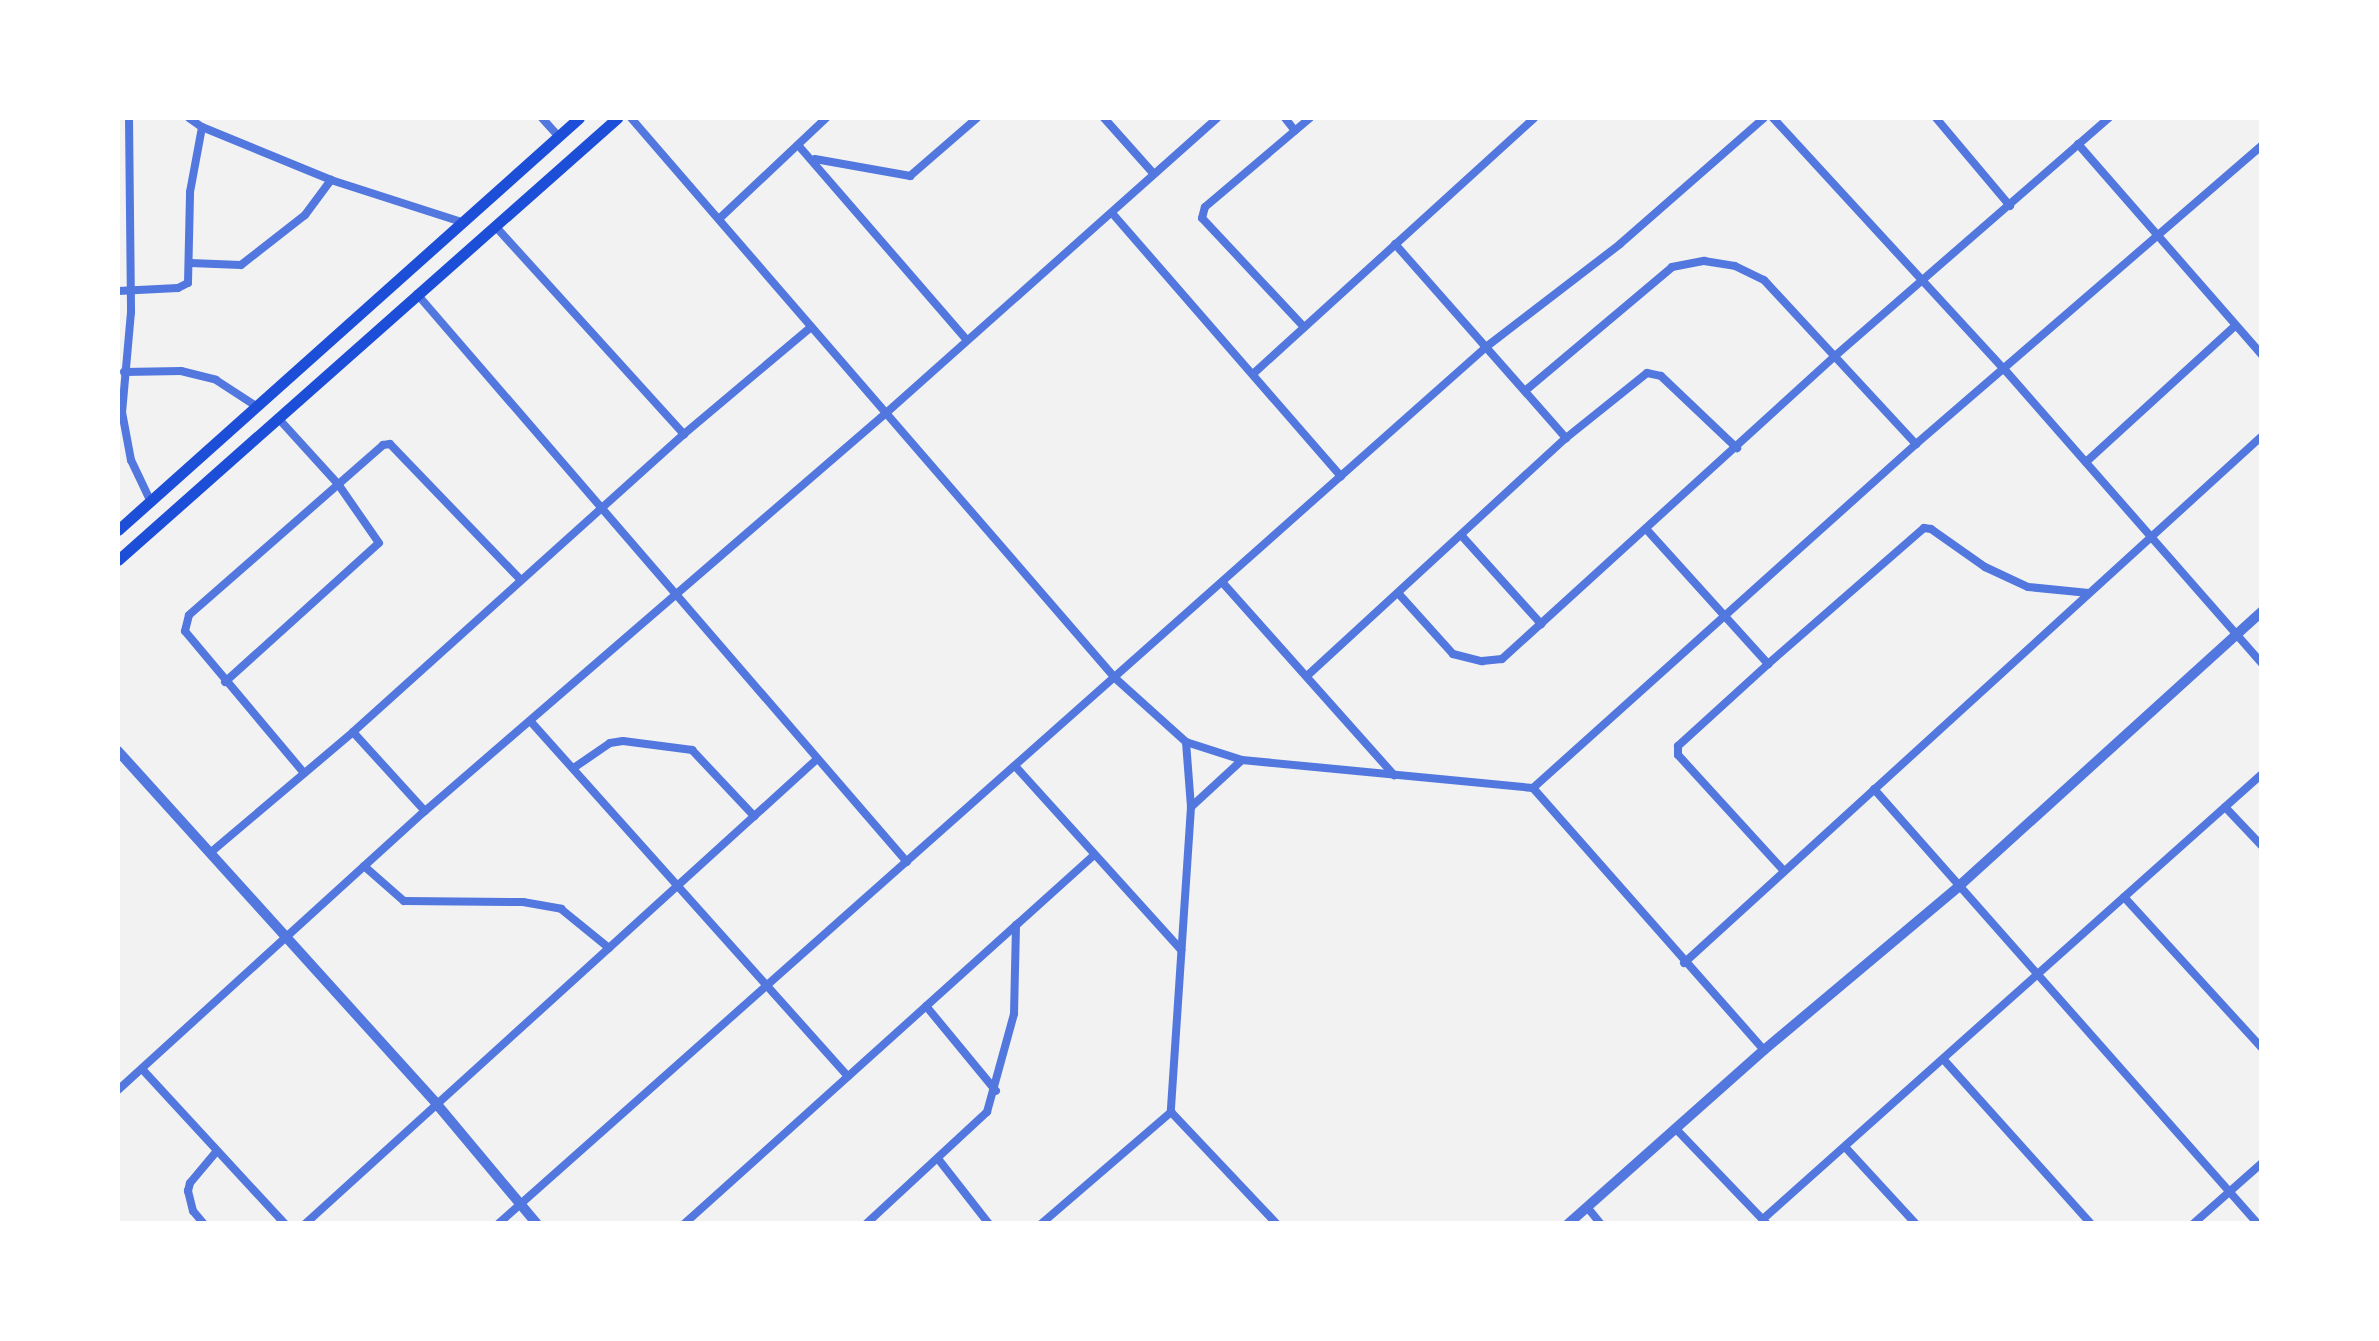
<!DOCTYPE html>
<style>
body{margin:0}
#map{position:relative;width:2379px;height:1341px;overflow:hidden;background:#f2f2f2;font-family:"IBM Plex Sans",sans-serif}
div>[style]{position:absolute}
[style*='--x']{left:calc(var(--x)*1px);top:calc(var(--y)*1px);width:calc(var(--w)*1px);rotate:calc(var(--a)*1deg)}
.minor>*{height:8px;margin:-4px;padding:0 4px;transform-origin:4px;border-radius:4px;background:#5277de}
.tertiary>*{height:10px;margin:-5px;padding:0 5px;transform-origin:5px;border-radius:5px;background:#5277de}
.secondary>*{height:11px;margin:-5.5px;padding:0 5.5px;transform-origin:5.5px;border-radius:5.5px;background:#1d4ed8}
span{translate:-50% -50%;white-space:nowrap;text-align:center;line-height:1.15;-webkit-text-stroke:8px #fff;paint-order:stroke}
.frame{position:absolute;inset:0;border:120px solid #fff;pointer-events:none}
</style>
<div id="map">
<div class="minor">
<i style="--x:129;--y:118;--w:194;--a:89.4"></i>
<i style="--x:131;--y:312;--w:100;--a:95.1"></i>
<i style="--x:122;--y:412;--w:49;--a:79.4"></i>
<i style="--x:131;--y:460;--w:44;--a:64.6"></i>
<i style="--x:189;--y:118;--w:16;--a:35"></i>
<i style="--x:202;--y:127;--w:139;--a:22.3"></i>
<i style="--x:331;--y:180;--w:138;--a:17.8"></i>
<i style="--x:542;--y:118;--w:24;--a:48"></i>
<i style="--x:631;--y:118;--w:740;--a:49.16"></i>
<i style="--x:1115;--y:678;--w:96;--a:42"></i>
<i style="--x:1186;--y:742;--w:59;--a:17.8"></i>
<i style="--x:1242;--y:760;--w:292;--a:5.5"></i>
<i style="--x:1533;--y:788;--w:349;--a:48.6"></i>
<i style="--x:1104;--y:118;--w:74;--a:48.3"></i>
<i style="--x:1285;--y:118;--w:16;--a:52"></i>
<i style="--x:1773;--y:118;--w:343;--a:47.4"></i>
<i style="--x:2005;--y:370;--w:390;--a:48.8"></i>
<i style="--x:1936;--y:118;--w:115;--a:49.9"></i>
<i style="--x:2078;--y:144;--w:280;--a:48.9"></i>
<i style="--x:798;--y:145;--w:258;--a:49.1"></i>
<i style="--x:815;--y:159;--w:97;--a:10.1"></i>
<i style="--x:910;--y:176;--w:89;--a:-40.9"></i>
<i style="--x:1112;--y:213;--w:349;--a:49"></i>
<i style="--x:720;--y:218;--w:146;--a:-43.3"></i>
<i style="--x:496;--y:227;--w:280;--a:47.8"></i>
<i style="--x:1395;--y:244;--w:259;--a:48.6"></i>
<i style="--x:190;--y:263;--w:51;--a:2.2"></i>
<i style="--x:241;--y:265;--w:81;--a:-38"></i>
<i style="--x:305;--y:215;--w:44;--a:-53.4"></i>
<i style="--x:118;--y:291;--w:60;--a:-2.9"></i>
<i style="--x:178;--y:288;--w:11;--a:-27"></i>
<i style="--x:188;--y:283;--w:91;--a:-88.7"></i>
<i style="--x:190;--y:192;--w:66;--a:-79.5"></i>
<i style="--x:417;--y:294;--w:750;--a:49.22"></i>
<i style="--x:1304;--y:327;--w:149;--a:-133.1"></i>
<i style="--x:1202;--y:218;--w:11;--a:-75"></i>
<i style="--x:1205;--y:207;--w:138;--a:-40.3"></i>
<i style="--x:124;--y:372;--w:57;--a:-1"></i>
<i style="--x:181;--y:371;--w:36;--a:14"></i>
<i style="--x:216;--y:380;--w:48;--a:33"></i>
<i style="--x:1253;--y:374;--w:380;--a:-42.3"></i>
<i style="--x:1525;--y:391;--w:192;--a:-40.1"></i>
<i style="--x:1672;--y:267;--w:33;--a:-11"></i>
<i style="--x:1704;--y:261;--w:31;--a:9"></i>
<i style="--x:1735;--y:266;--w:32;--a:26"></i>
<i style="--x:1764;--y:280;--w:224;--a:47.2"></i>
<i style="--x:2086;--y:462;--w:202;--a:-42.4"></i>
<i style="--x:1647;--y:530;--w:181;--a:47.9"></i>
<i style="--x:1461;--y:535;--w:120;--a:48"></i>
<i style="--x:1222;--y:582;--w:259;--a:48.3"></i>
<i style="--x:1398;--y:593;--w:82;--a:48"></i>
<i style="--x:1453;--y:654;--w:30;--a:14"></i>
<i style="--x:1482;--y:661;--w:20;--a:-6"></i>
<i style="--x:1502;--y:659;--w:450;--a:-42.3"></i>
<i style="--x:1835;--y:356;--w:363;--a:-41"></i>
<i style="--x:1308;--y:675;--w:350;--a:-42.6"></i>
<i style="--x:1566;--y:438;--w:104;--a:-38.7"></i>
<i style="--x:1647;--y:373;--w:14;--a:12"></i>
<i style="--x:1661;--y:376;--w:105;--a:43.5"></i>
<i style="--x:225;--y:682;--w:207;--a:-42.1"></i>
<i style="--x:379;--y:543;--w:72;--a:-124.8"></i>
<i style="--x:338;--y:484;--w:89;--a:-132.3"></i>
<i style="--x:532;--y:723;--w:474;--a:48.2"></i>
<i style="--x:353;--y:732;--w:107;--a:47.7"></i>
<i style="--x:1186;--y:742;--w:65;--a:85.6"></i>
<i style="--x:1191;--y:807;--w:306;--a:93.8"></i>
<i style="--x:1171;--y:1112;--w:154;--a:46.6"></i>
<i style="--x:1015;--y:766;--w:248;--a:47.9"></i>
<i style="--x:575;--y:767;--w:42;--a:-34.4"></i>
<i style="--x:610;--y:743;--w:13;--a:-9"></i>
<i style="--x:623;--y:741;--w:70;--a:7.4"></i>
<i style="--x:692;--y:750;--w:91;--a:46.8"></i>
<i style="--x:304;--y:773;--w:185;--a:-130"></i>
<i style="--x:185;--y:631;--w:16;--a:-76"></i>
<i style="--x:189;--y:615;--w:258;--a:-41.2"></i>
<i style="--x:383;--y:445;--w:7;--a:-8"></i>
<i style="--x:390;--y:444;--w:187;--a:46.1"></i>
<i style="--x:1533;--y:788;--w:515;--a:-41.93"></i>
<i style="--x:1916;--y:444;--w:457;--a:-40.8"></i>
<i style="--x:1874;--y:789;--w:580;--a:48.56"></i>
<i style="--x:1191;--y:807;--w:69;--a:-42.7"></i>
<i style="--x:2225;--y:807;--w:54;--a:46.5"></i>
<i style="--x:210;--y:853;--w:187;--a:-40.2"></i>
<i style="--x:353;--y:732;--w:445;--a:-42"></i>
<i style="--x:684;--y:434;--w:166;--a:-40.1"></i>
<i style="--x:364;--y:866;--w:53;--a:41.2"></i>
<i style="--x:404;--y:901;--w:119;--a:0.5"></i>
<i style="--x:523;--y:902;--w:39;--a:10"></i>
<i style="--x:561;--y:909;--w:62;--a:39.1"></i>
<i style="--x:1784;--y:871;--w:157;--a:-132.4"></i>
<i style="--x:1678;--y:755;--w:9;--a:-90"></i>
<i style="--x:1678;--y:746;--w:122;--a:-42.3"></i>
<i style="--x:1768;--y:664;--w:207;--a:-41.1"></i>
<i style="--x:1924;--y:528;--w:7;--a:8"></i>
<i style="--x:1931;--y:529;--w:66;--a:35.1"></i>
<i style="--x:1985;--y:567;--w:47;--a:24.9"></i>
<i style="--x:2028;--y:587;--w:61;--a:5.6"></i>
<i style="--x:2124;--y:897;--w:205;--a:47.6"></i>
<i style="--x:1684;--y:963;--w:782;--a:-42.36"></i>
<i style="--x:926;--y:1006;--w:110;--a:50.5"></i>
<i style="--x:1944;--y:1060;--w:220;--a:48.1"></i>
<i style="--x:142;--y:1069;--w:211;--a:47.3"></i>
<i style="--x:118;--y:1090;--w:415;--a:-42.3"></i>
<i style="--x:425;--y:811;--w:608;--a:-40.8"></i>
<i style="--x:885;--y:414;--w:445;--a:-41.7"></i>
<i style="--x:1675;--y:1128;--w:133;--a:46.2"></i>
<i style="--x:1846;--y:1148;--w:103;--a:47.4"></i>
<i style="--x:939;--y:1160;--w:81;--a:52"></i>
<i style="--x:1587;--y:1207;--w:22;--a:51"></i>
<i style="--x:1763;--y:1219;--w:669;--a:-41.73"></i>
<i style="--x:204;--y:1224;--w:17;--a:-130"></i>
<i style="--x:193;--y:1211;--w:21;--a:-104"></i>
<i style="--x:188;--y:1191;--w:8;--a:-76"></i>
<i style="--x:190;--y:1183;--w:39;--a:-50"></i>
<i style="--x:305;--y:1224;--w:690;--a:-42.24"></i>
<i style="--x:498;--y:1224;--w:1321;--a:-41.59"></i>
<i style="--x:1486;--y:347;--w:169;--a:-37.5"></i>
<i style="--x:1620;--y:244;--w:191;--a:-41.2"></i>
<i style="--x:684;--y:1224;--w:550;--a:-41.98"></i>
<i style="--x:866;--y:1224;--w:165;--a:-42.8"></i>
<i style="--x:987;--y:1112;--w:102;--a:-74.6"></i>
<i style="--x:1014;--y:1014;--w:89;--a:-88.7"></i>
<i style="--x:1041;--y:1224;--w:172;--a:-40.7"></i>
<i style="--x:2193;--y:1224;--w:92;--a:-41.5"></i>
</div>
<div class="tertiary">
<i style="--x:118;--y:751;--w:473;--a:47.9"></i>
<i style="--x:435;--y:1102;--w:159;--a:50.1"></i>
<i style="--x:1568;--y:1224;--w:262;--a:-41.6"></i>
<i style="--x:1764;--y:1050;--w:253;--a:-40"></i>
<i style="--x:1958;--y:887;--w:411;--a:-42.2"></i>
</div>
<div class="secondary">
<i style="--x:118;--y:530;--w:618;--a:-41.79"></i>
<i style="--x:118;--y:560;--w:667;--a:-41.53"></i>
</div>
<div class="frame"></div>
</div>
